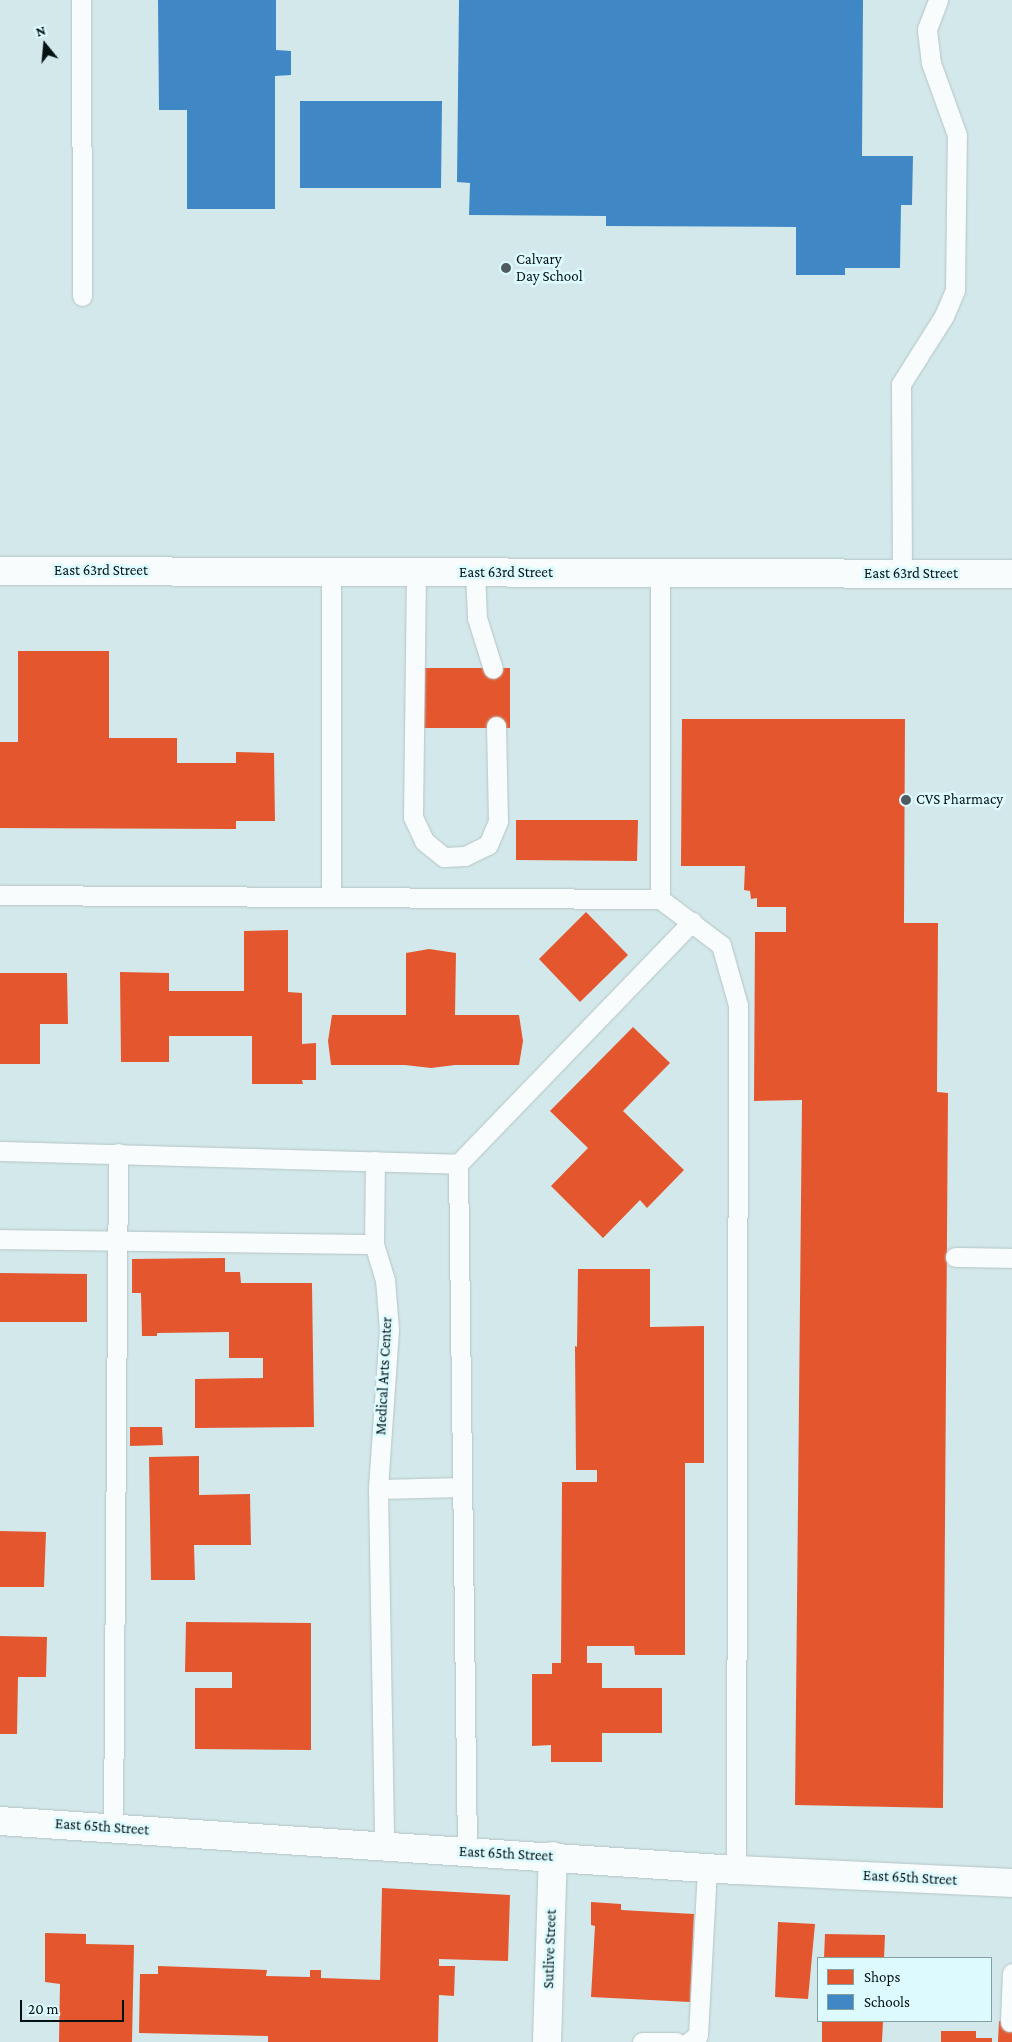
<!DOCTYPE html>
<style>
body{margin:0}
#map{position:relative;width:1012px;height:2042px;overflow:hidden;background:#d3e8ea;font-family:"Crimson Pro",serif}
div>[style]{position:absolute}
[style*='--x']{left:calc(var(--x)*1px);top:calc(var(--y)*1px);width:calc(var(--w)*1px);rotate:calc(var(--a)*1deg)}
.shops>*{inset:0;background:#e4572e}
.schools>*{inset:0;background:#3f88c5}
.roads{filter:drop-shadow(0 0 1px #b4c4c6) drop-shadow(0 0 1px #b4c4c6)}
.lane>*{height:19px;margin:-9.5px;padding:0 9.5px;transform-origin:9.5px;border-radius:9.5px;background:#f8fcfc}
.street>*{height:28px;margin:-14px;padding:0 14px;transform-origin:14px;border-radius:14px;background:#f8fcfc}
.secondary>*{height:28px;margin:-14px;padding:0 14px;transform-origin:14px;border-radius:14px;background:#f8fcfc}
.dots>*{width:14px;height:14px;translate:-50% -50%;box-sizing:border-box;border:2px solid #ddfbff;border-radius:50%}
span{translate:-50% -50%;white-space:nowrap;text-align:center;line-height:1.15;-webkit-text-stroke:5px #ddfbff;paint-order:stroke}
.poi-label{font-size:15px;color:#051214}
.left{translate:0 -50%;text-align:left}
.street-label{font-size:15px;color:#051214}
.legend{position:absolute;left:817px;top:1957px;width:175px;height:65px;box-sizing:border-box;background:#ddfbff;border:1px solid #879ea1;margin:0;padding:6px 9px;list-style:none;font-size:15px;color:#051214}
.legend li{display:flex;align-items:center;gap:10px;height:25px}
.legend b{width:25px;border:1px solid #879ea1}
.north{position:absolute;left:20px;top:20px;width:50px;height:50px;-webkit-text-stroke:4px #ddfbff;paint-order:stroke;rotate:343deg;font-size:14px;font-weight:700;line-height:20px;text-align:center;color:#051214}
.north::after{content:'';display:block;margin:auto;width:18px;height:22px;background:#051214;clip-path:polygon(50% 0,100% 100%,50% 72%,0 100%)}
.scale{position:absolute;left:20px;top:2000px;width:104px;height:22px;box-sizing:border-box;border:2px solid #051214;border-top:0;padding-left:6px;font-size:15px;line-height:18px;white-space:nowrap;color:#051214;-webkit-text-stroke:4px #ddfbff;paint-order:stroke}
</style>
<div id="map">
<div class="shops">
<i style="clip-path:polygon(18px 651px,109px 651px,109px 738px,177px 738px,177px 763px,236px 763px,236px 752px,274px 753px,275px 821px,236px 821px,236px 829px,0 828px,0 742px,18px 742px)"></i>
<i style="clip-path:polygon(419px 668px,510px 668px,510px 728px,419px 728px)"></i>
<i style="clip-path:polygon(682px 719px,905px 719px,904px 923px,938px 923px,937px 1092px,948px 1093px,943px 1808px,795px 1805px,802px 1100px,754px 1101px,755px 932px,786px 932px,786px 907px,757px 907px,757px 898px,751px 899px,750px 891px,744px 890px,745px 866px,681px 866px)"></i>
<i style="clip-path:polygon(516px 820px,638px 820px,637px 861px,516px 860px)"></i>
<i style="clip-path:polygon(586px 912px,628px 955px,580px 1002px,539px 959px)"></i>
<i style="clip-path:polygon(288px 930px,288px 992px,302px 993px,302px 1044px,316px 1043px,316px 1080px,302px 1080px,303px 1084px,252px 1084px,252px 1036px,169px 1036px,169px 1062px,121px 1062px,120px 972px,169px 973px,169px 991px,244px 991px,244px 931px)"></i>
<i style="clip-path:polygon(429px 949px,456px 953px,455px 1015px,519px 1015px,523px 1041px,519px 1065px,455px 1065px,431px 1068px,405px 1065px,331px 1065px,328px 1041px,332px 1015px,406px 1015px,406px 953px)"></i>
<i style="clip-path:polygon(0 973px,67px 973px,68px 1024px,40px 1024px,40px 1064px,0 1064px)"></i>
<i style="clip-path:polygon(633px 1027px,670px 1063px,623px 1111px,684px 1170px,647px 1208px,640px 1200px,603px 1238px,551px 1186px,588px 1148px,550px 1111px)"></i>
<i style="clip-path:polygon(225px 1258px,225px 1272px,240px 1272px,241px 1283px,312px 1283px,314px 1427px,195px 1428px,195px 1379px,263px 1378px,263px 1358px,229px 1358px,229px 1332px,157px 1333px,157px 1336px,142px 1336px,141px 1293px,132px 1293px,132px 1259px)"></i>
<i style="clip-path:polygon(578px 1269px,650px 1269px,650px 1327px,704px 1326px,704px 1463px,685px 1463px,685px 1655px,635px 1655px,634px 1646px,587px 1646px,587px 1663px,602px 1663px,602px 1688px,662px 1688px,662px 1733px,602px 1733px,602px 1762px,551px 1762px,551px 1745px,532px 1746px,532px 1674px,552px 1674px,552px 1663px,561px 1663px,562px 1482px,597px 1482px,597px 1470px,576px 1470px,575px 1346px,577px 1347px)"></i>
<i style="clip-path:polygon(0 1273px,87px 1274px,87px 1322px,0 1322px)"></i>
<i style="clip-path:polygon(130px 1427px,162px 1427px,163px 1445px,130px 1446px)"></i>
<i style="clip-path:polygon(199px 1456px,199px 1495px,250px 1494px,251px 1545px,194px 1545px,195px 1580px,151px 1580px,149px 1457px)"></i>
<i style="clip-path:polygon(0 1531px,46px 1532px,44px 1587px,0 1587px)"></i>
<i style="clip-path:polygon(186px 1622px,311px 1623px,311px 1750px,195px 1749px,195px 1688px,232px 1688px,232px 1672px,185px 1672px)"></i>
<i style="clip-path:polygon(0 1636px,47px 1637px,46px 1677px,18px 1677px,17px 1734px,0 1734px)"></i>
<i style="clip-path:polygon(382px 1888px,510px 1895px,508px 1961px,439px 1959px,439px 1966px,455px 1966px,454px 1996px,439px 1995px,438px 2042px,268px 2042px,268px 2036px,139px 2033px,140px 1974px,158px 1974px,158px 1966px,267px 1970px,266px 1976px,310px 1977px,310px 1970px,321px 1970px,321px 1978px,380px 1980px)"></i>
<i style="clip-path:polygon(591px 1902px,621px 1904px,621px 1910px,694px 1914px,690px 2002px,591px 1997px,595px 1926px,591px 1925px)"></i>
<i style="clip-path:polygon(778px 1922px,815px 1924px,808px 1999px,775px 1997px)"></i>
<i style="clip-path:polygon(45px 1933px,86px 1934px,86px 1944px,134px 1945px,132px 2042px,59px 2042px,60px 1984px,45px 1982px)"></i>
<i style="clip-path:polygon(825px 1934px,885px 1935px,884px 1958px,824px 1958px)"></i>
<i style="clip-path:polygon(822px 2021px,883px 2021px,882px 2042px,822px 2042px)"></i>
<i style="clip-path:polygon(999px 2021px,1012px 2022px,1012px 2042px,998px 2042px)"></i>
<i style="clip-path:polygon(941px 2031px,976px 2031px,976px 2038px,992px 2038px,992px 2042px,941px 2042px)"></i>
</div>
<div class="schools">
<i style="clip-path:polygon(158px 0,276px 0,276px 50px,291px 51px,291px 75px,275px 76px,275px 209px,187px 209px,187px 110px,159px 110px)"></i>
<i style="clip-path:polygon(459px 0,863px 0,862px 156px,913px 156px,912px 205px,901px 205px,900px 268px,845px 268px,845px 275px,796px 275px,796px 227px,606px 226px,606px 216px,469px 215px,470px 183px,457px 182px)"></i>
<i style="clip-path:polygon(300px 101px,442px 101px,441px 188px,300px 188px)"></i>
</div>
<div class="roads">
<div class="lane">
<i style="--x:81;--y:0;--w:296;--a:89.8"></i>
<i style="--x:331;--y:572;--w:325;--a:90"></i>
<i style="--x:416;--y:572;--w:245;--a:90.7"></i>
<i style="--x:413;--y:817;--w:26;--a:65"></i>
<i style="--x:424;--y:841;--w:26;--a:39"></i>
<i style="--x:444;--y:857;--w:21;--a:-3"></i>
<i style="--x:465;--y:856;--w:25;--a:-26"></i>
<i style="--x:488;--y:845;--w:26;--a:-67"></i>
<i style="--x:498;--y:821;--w:95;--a:-91.2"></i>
<i style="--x:475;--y:572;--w:46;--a:87.5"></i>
<i style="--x:477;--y:618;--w:53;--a:72.6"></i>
<i style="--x:660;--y:573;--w:326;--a:90"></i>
<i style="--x:902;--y:574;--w:190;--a:-90.3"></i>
<i style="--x:901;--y:384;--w:80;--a:-57.7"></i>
<i style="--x:944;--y:316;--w:28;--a:-67"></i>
<i style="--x:955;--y:290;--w:155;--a:-89.3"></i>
<i style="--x:957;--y:135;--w:77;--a:-109.9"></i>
<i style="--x:931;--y:63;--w:34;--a:-97"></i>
<i style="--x:927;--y:29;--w:31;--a:-69"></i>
<i style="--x:0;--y:895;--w:660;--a:0.35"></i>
<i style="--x:660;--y:899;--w:76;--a:37"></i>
<i style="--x:721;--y:945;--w:62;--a:74.2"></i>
<i style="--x:738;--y:1005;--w:865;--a:90.13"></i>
<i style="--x:0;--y:1151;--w:458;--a:1.6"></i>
<i style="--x:458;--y:1164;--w:337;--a:-46"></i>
<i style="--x:375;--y:1161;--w:83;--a:90.7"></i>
<i style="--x:374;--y:1244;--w:37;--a:73"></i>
<i style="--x:385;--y:1279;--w:51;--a:85.5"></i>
<i style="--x:389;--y:1330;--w:159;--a:94"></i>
<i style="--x:378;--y:1489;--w:358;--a:89"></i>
<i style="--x:458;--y:1164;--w:688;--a:89.25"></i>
<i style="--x:0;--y:1239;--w:374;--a:0.8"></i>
<i style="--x:955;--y:1257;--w:57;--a:1"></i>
<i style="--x:378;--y:1489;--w:84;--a:-1.4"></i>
<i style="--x:113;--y:1827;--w:674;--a:-89.57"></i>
<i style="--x:1010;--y:2022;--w:49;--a:-87.7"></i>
<i style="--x:642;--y:2042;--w:34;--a:0"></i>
<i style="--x:689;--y:2042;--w:11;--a:-38"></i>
<i style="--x:698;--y:2035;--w:167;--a:-86.9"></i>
</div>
<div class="street">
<i style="--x:0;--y:571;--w:1012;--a:0.17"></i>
<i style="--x:547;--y:2042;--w:186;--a:-88.2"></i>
</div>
<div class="secondary">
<i style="--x:0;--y:1821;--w:738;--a:3.81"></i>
<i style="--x:736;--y:1870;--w:276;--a:2.7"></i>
</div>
</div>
<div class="dots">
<i style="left:506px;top:268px;background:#4d5d5f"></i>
<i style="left:906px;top:800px;background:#4d5d5f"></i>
</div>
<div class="poi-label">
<span class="left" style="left:516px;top:268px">Calvary<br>Day School</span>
<span class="left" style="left:916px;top:800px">CVS Pharmacy</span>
</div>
<div class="street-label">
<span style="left:101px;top:571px">East 63rd Street</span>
<span style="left:506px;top:573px">East 63rd Street</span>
<span style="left:911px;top:574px">East 63rd Street</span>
<span style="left:384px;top:1376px;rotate:-87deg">Medical Arts Center</span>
<span style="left:102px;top:1827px;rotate:4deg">East 65th Street</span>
<span style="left:506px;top:1854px;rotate:3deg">East 65th Street</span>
<span style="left:910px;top:1878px;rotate:3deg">East 65th Street</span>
<span style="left:550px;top:1949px;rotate:-88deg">Sutlive Street</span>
</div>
<ul class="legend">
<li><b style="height:14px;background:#e4572e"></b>Shops</li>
<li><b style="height:14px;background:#3f88c5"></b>Schools</li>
</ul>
<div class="north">N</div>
<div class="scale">20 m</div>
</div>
